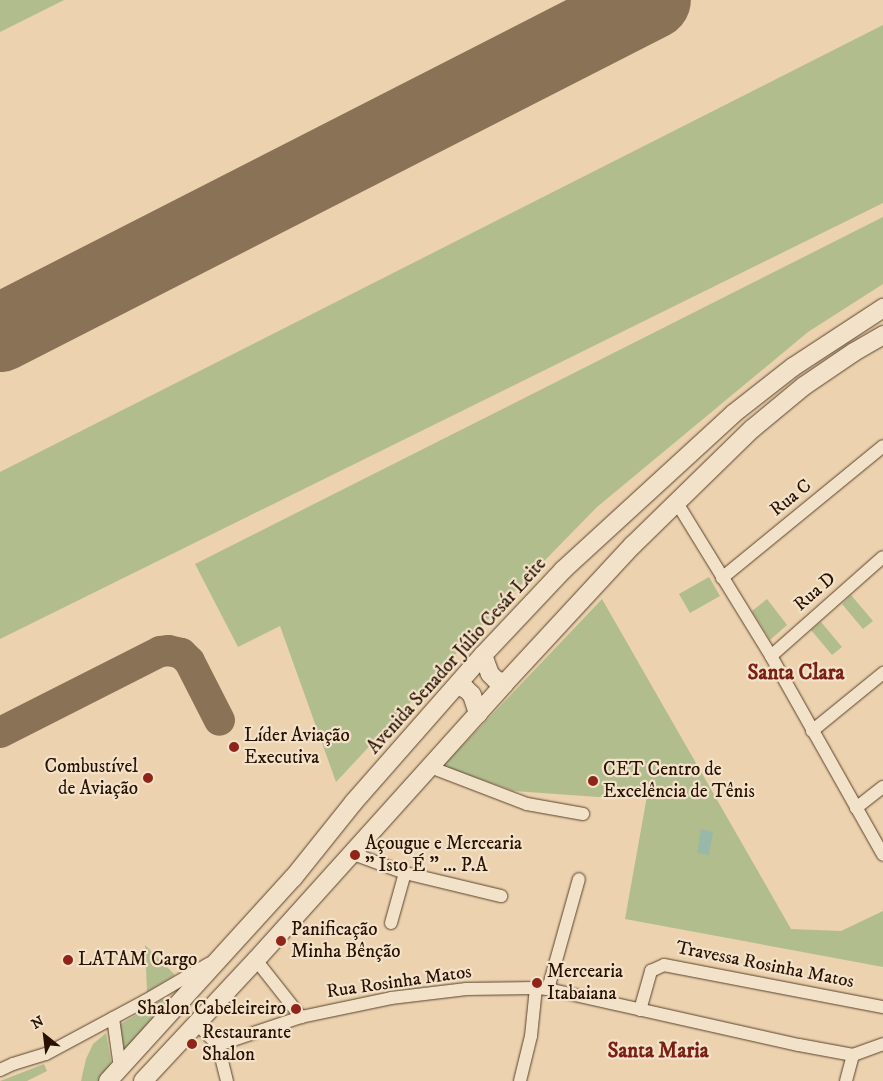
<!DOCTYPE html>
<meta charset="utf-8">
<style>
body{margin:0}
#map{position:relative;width:883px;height:1081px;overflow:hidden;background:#ecd2ae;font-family:"IM FELL DW Pica",serif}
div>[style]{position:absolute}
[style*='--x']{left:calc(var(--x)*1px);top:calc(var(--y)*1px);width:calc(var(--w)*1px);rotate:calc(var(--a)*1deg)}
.green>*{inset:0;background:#b2bd8e}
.water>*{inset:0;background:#99b8a7}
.taxiway>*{height:31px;margin:-15.5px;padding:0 15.5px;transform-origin:15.5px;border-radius:15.5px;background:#8a7257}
.runway>*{height:78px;margin:-39px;padding:0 39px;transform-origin:39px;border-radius:39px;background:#8a7257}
.roads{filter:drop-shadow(0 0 1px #5a412c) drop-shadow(0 0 1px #5a412c)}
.street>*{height:12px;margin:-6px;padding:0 6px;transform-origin:6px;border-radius:6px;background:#f3e2ca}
.secondary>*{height:18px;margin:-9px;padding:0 9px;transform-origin:9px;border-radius:9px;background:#f3e2ca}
.dots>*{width:14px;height:14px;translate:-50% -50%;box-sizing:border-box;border:2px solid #f3e2ca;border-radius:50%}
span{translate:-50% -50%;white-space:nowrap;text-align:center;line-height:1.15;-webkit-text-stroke:4.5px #f3e2ca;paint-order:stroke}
.street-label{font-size:19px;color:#291100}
.poi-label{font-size:19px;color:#291100}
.left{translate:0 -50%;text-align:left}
.right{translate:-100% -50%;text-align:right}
.quarter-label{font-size:21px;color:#7a1f14;font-weight:700}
.north{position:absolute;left:20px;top:1011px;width:50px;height:50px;-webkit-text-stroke:4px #f3e2ca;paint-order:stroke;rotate:331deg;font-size:14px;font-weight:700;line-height:20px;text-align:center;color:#291100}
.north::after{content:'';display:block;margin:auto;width:18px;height:22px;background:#291100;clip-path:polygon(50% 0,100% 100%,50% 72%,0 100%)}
</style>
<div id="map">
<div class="green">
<i style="clip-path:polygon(0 0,64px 0,0 32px)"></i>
<i style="clip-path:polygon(883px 25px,883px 203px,0 639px,0 472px)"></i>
<i style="clip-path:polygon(883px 217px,883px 284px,808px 332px,597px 507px,508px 598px,336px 782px,280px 626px,238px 647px,195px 564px)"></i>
<i style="clip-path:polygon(709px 577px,720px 596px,690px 613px,679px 594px)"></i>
<i style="clip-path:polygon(851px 595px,873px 621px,863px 629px,842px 604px)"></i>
<i style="clip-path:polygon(602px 599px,791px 929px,841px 931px,883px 911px,883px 967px,625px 919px,647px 796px,598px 797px,514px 791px,443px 766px)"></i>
<i style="clip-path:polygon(767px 599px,787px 625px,770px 640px,752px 611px)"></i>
<i style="clip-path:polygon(821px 622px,842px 647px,832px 655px,811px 630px)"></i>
<i style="clip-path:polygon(145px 945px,175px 975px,147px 992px)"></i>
<i style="clip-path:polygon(163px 999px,166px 999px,169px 1003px,123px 1053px,119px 1025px)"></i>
<i style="clip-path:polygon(106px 1033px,111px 1061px,108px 1072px,99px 1081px,81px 1081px,86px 1059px,93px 1044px)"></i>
<i style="clip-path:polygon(44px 1064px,47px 1071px,27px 1081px,0 1081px)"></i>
</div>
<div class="water">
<i style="clip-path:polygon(701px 829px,713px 832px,709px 855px,697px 853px)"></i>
</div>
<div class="taxiway">
<i style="--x:0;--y:732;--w:179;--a:-26.9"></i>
<i style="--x:160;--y:651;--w:8;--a:-7"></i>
<i style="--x:168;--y:650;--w:13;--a:13"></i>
<i style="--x:181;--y:653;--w:11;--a:45"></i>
<i style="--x:189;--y:661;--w:66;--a:63"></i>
</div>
<div class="runway">
<i style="--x:0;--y:333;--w:732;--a:-27.06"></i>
</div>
<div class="roads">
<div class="street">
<i style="--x:677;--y:503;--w:180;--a:58.4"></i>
<i style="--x:771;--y:656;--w:228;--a:60.6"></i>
<i style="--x:722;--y:578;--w:208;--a:-39.3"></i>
<i style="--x:771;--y:656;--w:149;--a:-41.5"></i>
<i style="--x:812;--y:731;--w:92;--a:-39.2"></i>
<i style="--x:430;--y:767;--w:104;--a:20.9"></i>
<i style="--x:527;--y:804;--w:57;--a:10.1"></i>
<i style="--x:856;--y:808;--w:34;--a:-38"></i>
<i style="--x:351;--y:853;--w:58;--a:20.3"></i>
<i style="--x:405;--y:873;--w:99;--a:13.5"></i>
<i style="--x:391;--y:923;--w:52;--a:-74.4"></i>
<i style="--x:256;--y:960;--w:73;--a:51.7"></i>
<i style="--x:548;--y:989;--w:114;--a:-74.3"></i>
<i style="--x:640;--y:1010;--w:41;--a:-74.2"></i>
<i style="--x:651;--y:971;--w:14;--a:-25"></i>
<i style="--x:664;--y:965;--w:223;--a:10.9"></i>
<i style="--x:113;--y:1018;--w:50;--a:82"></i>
<i style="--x:196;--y:1023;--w:31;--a:45"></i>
<i style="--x:218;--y:1045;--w:37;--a:76"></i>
<i style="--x:218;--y:1045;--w:88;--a:-18.6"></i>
<i style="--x:301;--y:1017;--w:92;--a:-11.9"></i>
<i style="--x:391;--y:998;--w:76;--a:-6.8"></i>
<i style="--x:466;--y:989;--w:70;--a:-0.8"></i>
<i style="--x:536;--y:988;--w:12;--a:5"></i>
<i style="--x:548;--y:989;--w:257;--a:12.6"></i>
<i style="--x:799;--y:1045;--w:55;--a:10.5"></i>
<i style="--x:853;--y:1055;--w:32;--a:-20"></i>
<i style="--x:0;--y:1070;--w:14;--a:-25"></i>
<i style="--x:13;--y:1064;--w:34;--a:-17"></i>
<i style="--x:46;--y:1054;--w:112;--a:-28.2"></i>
<i style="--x:145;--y:1001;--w:75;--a:-30.3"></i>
<i style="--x:520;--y:1081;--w:46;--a:-76.3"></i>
<i style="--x:531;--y:1036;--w:48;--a:-84.1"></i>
<i style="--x:846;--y:1081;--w:27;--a:-75"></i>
</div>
<div class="secondary">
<i style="--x:483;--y:655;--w:20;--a:70"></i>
<i style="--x:490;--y:674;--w:8;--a:45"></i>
<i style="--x:496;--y:680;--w:9;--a:18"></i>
<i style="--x:457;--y:686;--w:9;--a:18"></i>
<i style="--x:466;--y:689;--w:8;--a:45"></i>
<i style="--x:472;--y:695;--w:20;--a:72"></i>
<i style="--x:108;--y:1081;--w:275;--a:-47.7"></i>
<i style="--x:293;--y:878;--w:96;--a:-51.3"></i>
<i style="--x:353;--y:803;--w:197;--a:-48.7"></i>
<i style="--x:483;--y:655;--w:117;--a:-46.7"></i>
<i style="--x:563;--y:570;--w:231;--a:-42.5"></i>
<i style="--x:733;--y:414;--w:76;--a:-38.1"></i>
<i style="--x:793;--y:367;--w:108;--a:-33.2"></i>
<i style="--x:143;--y:1081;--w:166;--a:-47"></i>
<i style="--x:256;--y:960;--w:372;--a:-48"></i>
<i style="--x:505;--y:683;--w:188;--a:-47.2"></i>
<i style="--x:633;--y:545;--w:166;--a:-44.3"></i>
<i style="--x:752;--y:429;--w:67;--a:-39.6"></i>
<i style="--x:804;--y:386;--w:60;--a:-34.2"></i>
<i style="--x:854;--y:352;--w:34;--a:-30"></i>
</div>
</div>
<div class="dots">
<i style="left:234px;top:747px;background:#8f2418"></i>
<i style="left:148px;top:778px;background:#8f2418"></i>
<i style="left:593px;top:781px;background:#8f2418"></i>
<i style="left:355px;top:855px;background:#8f2418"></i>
<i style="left:281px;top:941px;background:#8f2418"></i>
<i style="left:68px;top:960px;background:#8f2418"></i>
<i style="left:537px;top:983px;background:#8f2418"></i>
<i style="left:296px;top:1009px;background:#8f2418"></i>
<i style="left:192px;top:1044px;background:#8f2418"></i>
</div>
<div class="street-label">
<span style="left:791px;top:498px;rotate:-39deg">Rua C</span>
<span style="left:815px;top:592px;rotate:-41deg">Rua D</span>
<span style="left:457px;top:656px;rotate:-48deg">Avenida Senador Júlio Cesár Leite</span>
<span style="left:765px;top:965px;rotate:11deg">Travessa Rosinha Matos</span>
<span style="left:399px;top:982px;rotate:-8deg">Rua Rosinha Matos</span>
</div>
<div class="poi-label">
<span class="left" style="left:244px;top:747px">Líder Aviação<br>Executiva</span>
<span class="right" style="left:138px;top:778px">Combustível<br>de Aviação</span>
<span class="left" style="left:603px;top:781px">CET Centro de<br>Excelência de Tênis</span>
<span class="left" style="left:365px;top:855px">Açougue e Mercearia<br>" Isto É " ... P.A</span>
<span class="left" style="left:291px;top:941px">Panificação<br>Minha Bênção</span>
<span class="left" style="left:78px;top:960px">LATAM Cargo</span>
<span class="left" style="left:547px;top:983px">Mercearia<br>Itabaiana</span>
<span class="right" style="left:286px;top:1009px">Shalon Cabeleireiro</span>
<span class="left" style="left:202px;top:1044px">Restaurante<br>Shalon</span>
</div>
<div class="quarter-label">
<span style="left:796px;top:673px">Santa Clara</span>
<span style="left:658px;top:1051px">Santa Maria</span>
</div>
<div class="north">N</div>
</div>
